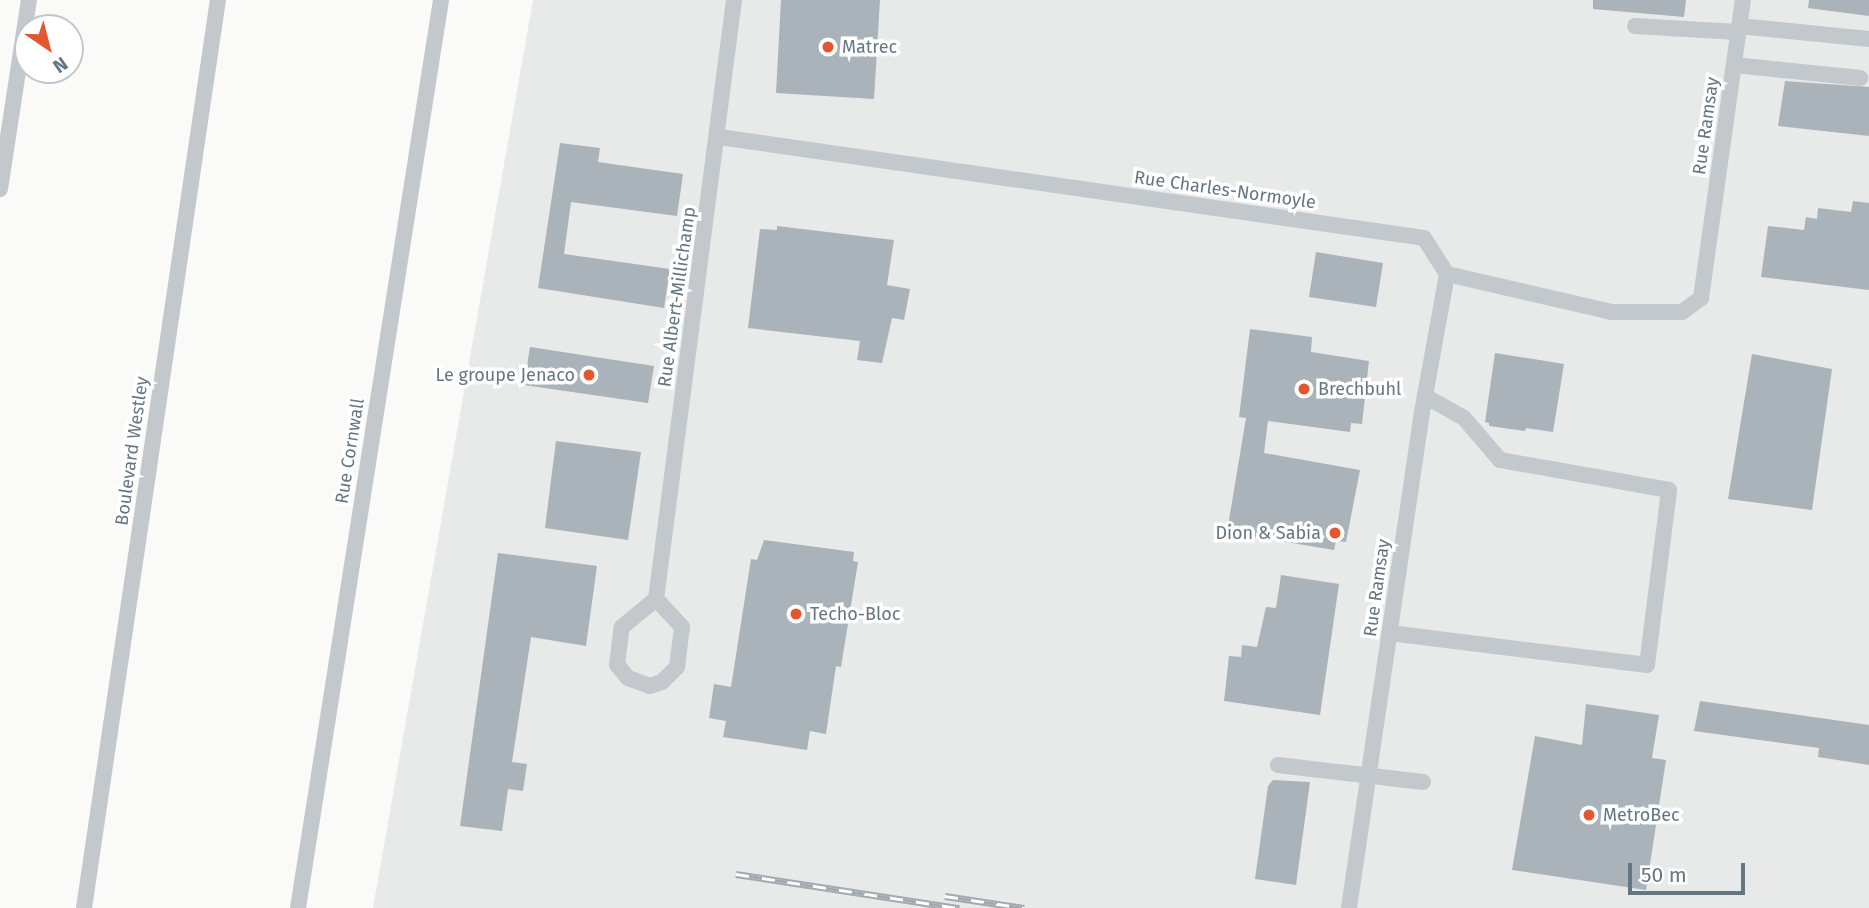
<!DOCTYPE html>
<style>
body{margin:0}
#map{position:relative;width:1869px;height:908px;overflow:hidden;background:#fafaf8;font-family:"Fira Sans",sans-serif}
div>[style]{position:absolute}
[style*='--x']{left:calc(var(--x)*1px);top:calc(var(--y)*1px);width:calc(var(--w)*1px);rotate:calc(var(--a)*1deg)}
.built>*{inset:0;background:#e8e9e9}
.building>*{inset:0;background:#aab3b9}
.minor>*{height:16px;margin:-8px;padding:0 8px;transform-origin:8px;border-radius:8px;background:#c3c8cc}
.rail>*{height:7px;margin-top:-3.5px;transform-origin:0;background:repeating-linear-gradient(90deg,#fff 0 13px,#a2aab0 0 26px);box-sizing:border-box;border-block:2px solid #a2aab0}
.dots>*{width:19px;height:19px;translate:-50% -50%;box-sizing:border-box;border:4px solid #fff;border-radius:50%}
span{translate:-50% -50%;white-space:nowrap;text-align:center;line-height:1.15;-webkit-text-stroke:7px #fff;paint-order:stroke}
.poi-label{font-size:18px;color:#657683}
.left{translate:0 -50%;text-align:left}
.right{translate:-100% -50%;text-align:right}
.street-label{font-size:18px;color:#657683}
.north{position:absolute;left:14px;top:14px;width:70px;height:70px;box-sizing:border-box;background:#fff;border:2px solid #c1c8cd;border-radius:50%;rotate:145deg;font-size:19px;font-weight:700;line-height:28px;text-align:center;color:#657683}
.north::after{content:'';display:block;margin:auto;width:24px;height:32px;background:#e4572e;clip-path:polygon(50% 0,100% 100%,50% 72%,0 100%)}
.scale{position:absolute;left:1628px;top:863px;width:117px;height:32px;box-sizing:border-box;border:4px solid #657683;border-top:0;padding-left:9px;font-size:21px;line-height:24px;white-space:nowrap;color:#657683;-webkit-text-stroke:5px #fff;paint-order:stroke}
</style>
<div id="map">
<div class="built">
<i style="clip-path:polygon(533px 0,1869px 0,1869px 908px,373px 908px)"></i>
</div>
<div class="building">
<i style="clip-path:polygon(781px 0,880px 0,874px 99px,776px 93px)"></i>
<i style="clip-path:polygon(1593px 0,1686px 0,1684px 17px,1593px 9px)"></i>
<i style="clip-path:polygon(1809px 0,1869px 0,1869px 16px,1808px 8px)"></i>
<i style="clip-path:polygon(1785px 81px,1869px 87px,1869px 136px,1778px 126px)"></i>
<i style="clip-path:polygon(560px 143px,600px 148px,598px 162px,683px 174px,677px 216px,571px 202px,564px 254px,670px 269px,664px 308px,538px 288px)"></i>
<i style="clip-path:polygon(1853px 201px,1869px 203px,1869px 290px,1761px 277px,1768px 226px,1804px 230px,1806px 217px,1817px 219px,1818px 208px,1851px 212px)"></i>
<i style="clip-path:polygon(777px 226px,894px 240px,887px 285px,910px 289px,904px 320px,892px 318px,882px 363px,857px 360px,860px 341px,748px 328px,760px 229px,777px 230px)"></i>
<i style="clip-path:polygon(1316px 252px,1383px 263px,1376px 307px,1309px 297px)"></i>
<i style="clip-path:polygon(1250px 329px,1312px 337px,1311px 352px,1369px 361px,1362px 424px,1351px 423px,1350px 432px,1268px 421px,1264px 453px,1360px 470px,1346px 542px,1336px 541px,1334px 550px,1227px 532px,1246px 418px,1239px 417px)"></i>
<i style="clip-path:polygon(530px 347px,654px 366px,648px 403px,524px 385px)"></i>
<i style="clip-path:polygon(1495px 353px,1564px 364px,1553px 432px,1526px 428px,1525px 431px,1489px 426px,1489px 423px,1485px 422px)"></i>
<i style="clip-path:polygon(1752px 354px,1832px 369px,1812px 510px,1728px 499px)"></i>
<i style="clip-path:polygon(556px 441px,641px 452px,628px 540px,545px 528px)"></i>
<i style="clip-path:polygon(764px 540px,854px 552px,853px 561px,858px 562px,841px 667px,836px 666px,826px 734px,810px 731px,807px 750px,723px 737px,726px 721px,709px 718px,714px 684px,731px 687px,751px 559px,757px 560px)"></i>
<i style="clip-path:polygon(498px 553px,597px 566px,586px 646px,531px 637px,512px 762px,527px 764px,523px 791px,508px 789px,502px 831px,460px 826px)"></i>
<i style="clip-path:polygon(1281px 575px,1339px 584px,1320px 715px,1224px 701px,1229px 656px,1241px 657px,1242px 645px,1257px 647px,1266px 607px,1276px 608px)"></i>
<i style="clip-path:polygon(1700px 701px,1869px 725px,1869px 765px,1818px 757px,1819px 748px,1694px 731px)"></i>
<i style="clip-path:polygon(1586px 704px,1659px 715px,1652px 758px,1666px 760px,1646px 890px,1512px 870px,1535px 736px,1582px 745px)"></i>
<i style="clip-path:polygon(1273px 780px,1310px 782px,1296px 885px,1255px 879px,1268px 786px)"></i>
</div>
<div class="minor">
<i style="--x:1635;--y:26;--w:103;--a:3.3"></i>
<i style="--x:1739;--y:26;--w:131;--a:5.7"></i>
<i style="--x:1734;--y:65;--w:127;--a:5.9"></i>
<i style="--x:719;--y:137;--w:712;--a:8.15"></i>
<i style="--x:1424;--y:238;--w:43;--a:57.4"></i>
<i style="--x:1447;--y:274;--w:168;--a:13"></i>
<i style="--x:1611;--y:312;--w:71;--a:0"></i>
<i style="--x:1682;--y:312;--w:24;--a:-36"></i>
<i style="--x:1701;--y:298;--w:301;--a:-82"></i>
<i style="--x:0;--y:189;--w:191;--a:-81.3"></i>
<i style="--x:656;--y:599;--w:38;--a:47"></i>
<i style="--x:682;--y:627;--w:40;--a:97.1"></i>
<i style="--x:677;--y:667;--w:21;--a:135"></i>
<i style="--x:662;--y:682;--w:13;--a:162"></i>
<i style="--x:650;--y:686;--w:23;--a:-160"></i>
<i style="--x:628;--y:678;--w:17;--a:-130"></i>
<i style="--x:617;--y:665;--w:38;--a:-83"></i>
<i style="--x:622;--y:627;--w:44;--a:-39.5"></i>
<i style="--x:656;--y:599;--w:604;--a:-82.58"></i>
<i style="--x:1390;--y:633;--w:259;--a:7.1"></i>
<i style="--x:1647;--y:665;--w:176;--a:-82.8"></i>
<i style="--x:1669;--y:490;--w:172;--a:-169.9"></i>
<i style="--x:1500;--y:460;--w:55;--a:-130.6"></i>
<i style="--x:1464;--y:418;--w:45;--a:-150.6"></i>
<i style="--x:1278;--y:765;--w:146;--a:6.7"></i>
<i style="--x:84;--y:908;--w:918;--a:-81.61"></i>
<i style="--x:298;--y:908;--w:919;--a:-81.05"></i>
<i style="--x:1349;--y:908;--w:501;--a:-81.63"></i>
<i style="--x:1422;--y:412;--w:140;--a:-79.7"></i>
</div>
<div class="rail">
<i style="--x:736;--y:874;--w:226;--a:8.7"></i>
<i style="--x:945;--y:896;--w:80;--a:8.6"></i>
</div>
<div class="dots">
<i style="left:828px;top:47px;background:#e4572e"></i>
<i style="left:589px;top:375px;background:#e4572e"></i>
<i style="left:1304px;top:389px;background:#e4572e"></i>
<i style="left:1335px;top:533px;background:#e4572e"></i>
<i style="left:796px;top:614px;background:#e4572e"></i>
<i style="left:1589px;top:815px;background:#e4572e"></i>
</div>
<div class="poi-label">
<span class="left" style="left:842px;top:47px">Matrec</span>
<span class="right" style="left:575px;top:375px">Le groupe Jenaco</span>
<span class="left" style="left:1318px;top:389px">Brechbuhl</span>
<span class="right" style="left:1321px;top:533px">Dion &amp; Sabia</span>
<span class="left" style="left:810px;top:614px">Techo-Bloc</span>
<span class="left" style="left:1603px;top:815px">MetroBec</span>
</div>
<div class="street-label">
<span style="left:1706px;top:126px;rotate:-82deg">Rue Ramsay</span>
<span style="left:1225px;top:190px;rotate:8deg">Rue Charles-Normoyle</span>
<span style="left:677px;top:297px;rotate:-82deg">Rue Albert-Millichamp</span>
<span style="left:132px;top:451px;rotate:-82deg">Boulevard Westley</span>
<span style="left:350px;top:451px;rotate:-81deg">Rue Cornwall</span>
<span style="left:1377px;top:588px;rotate:-82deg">Rue Ramsay</span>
</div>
<div class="north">N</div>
<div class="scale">50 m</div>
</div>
